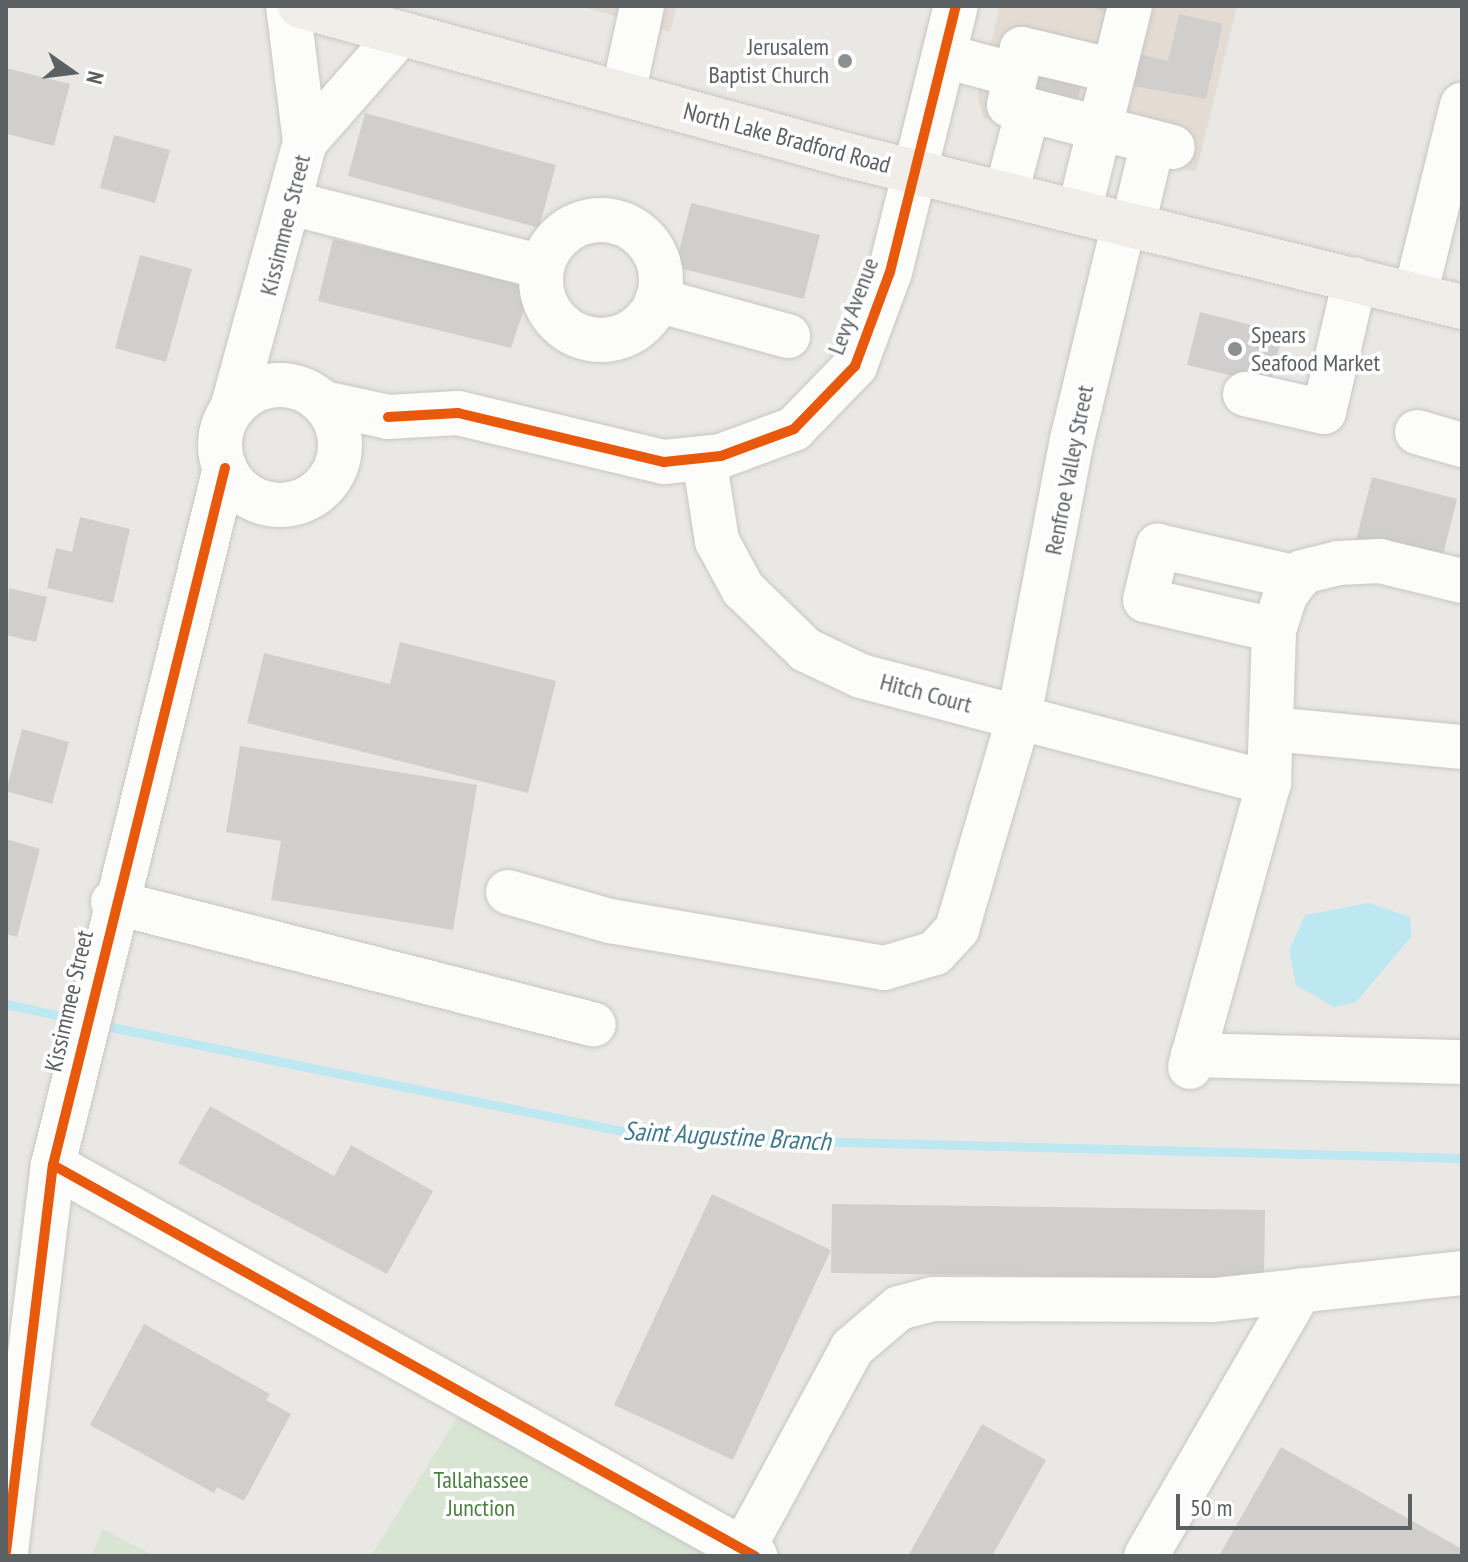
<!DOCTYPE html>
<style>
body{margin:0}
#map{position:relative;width:1468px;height:1562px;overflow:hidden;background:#eae8e5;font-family:"PT Sans Narrow",sans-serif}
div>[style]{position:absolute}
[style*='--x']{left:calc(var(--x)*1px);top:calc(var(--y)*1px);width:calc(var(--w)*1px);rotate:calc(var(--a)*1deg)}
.commercial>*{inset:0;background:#e4dcd3}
.green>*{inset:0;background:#d8e5d2}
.water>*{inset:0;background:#bde7f1}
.stream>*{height:9px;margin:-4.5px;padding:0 4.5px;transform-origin:4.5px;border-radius:4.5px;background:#bde7f1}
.building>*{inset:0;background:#d1cfce}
.roads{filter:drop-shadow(0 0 2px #c7c6c5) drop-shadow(0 0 2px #c7c6c5)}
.minor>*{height:44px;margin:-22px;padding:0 22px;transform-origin:22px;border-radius:22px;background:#fcfcfb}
.minor>.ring{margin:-22px;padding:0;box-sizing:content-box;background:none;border:44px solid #fcfcfb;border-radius:50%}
.major>*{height:44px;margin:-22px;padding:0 22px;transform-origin:22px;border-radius:22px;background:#f1ede8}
.cycleway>*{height:10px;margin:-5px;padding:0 5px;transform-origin:5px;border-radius:5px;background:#e8590c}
.dots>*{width:22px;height:22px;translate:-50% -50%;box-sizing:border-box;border:4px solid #fff;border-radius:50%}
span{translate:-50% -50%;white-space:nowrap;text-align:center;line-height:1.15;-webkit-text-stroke:7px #fff;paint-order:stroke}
.poi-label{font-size:24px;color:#5b6062}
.right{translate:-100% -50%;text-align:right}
.left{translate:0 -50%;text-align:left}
.street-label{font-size:24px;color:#5b6062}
.park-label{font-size:24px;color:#4a7f3d}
.water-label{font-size:26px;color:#40788d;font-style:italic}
.frame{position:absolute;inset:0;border:8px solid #5b6062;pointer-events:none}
.north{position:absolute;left:32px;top:32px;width:80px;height:80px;-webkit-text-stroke:6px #fff;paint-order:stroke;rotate:104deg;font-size:22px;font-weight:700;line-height:32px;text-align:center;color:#5b6062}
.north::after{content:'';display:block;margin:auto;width:28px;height:36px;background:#5b6062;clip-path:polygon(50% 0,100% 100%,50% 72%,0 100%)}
.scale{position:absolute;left:1176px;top:1494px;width:236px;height:36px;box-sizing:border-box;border:4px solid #5b6062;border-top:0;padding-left:10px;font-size:24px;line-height:28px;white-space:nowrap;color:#5b6062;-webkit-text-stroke:6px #fff;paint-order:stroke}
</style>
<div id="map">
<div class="commercial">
<i style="clip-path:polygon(580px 6px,677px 6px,670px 32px)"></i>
<i style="clip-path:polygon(1000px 6px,1237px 6px,1196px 172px,984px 118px,977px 97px)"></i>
</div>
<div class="green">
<i style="clip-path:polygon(461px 1412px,712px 1556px,371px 1556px)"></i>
<i style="clip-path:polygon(103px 1529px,155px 1556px,91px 1556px)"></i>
</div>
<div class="water">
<i style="clip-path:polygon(1369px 903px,1410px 917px,1411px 937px,1356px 1002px,1334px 1007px,1296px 985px,1289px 951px,1305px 915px)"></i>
</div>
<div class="stream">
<i style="--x:6;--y:1004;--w:75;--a:12.4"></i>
<i style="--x:101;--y:1025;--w:561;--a:11.51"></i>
<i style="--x:651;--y:1137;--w:811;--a:1.48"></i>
</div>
<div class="building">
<i style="clip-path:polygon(1087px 6px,1108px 6px,1107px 12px)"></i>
<i style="clip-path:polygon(1179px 14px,1223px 24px,1206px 99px,1133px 86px,1140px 54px,1168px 61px)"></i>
<i style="clip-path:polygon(1016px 54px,1085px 70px,1077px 102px,1009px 86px)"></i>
<i style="clip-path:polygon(6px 68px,70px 84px,54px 146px,8px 134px)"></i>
<i style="clip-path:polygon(365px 113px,556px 165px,539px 228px,348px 176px)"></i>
<i style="clip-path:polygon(114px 135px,170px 150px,155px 203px,100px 188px)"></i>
<i style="clip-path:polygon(691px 203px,820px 235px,804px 299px,675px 267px)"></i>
<i style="clip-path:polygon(333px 239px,532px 286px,511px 348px,318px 301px)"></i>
<i style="clip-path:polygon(140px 255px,192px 269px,166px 362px,115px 348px)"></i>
<i style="clip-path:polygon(1200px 312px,1283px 333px,1270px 385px,1187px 365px)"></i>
<i style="clip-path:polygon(1372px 477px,1457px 499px,1441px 562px,1356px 540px)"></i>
<i style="clip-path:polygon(80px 517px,130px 529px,113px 603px,47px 588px,56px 548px,72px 552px)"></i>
<i style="clip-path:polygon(9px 588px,47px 597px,36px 642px,6px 635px)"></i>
<i style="clip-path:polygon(400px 642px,556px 681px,528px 793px,247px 723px,264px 653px,390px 684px)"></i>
<i style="clip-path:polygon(22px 729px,69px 742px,52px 804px,6px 791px)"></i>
<i style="clip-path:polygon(240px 746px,477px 785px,453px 930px,271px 900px,281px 841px,226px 832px)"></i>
<i style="clip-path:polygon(6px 839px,40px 849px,17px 937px,6px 934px)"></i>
<i style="clip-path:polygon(210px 1106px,334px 1176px,351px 1145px,433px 1191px,387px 1274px,178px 1163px)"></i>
<i style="clip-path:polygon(712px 1194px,831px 1250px,733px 1460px,614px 1405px)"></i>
<i style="clip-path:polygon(832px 1204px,1265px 1210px,1264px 1279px,831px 1273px)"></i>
<i style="clip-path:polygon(144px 1324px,270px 1394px,266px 1400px,291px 1414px,244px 1501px,217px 1487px,214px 1493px,90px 1425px)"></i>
<i style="clip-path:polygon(982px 1424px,1046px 1460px,992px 1556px,908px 1556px)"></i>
<i style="clip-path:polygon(1281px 1447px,1462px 1549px,1458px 1556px,1219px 1556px)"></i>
</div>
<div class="roads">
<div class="minor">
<i style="--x:944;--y:56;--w:74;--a:14.8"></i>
<i style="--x:1114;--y:71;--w:95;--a:-166.6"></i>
<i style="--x:1022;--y:49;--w:57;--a:103.1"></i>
<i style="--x:1009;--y:105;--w:169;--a:14.4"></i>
<i style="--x:623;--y:94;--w:90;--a:-77.8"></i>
<i style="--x:305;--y:142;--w:144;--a:-48.7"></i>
<i style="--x:1006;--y:194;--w:87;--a:-75.3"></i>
<i style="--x:291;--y:203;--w:259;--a:14.3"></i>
<i style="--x:1079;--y:212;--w:212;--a:-76.1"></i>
<i class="ring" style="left:541px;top:220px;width:76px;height:76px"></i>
<i style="--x:1133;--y:225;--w:85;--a:-76.5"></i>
<i style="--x:1415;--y:295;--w:196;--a:-76.1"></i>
<i style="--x:657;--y:300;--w:136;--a:15.4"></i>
<i class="ring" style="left:220px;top:385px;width:76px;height:76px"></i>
<i style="--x:1245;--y:394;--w:81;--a:12.8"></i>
<i style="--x:1324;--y:412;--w:136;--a:-76.8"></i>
<i style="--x:324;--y:403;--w:66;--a:12.3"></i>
<i style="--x:388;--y:417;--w:70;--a:-3.3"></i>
<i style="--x:458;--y:413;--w:212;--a:13.4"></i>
<i style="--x:664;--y:462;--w:57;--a:-6"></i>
<i style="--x:721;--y:456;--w:78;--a:-20.3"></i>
<i style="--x:794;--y:429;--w:88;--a:-45.9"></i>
<i style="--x:855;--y:366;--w:100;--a:-69.6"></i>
<i style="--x:890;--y:272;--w:274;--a:-76.1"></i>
<i style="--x:232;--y:409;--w:277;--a:-74.7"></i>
<i style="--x:305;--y:142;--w:137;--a:-97.1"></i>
<i style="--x:1417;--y:432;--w:47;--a:16.1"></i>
<i style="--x:704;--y:458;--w:84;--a:81.1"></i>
<i style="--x:717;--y:541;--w:55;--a:61.6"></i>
<i style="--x:743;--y:589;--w:88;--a:44.1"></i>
<i style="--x:806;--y:650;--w:61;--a:25.3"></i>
<i style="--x:861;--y:676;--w:422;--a:14.7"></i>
<i style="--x:1274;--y:630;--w:132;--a:-166.9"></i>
<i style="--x:1145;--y:600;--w:56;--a:-76.5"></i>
<i style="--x:1158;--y:546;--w:144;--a:12.9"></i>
<i style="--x:1271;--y:729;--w:192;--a:5.4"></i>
<i style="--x:508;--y:892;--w:106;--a:15.9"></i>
<i style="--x:610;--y:921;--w:278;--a:9.7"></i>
<i style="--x:884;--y:968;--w:53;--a:-16.4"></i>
<i style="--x:935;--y:953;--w:33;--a:-47"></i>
<i style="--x:957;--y:929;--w:221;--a:-73.7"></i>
<i style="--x:1019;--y:717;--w:282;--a:-79.2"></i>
<i style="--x:1072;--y:440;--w:223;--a:-76.5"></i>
<i style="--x:113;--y:902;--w:496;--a:14.3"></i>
<i style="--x:1193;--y:1055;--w:269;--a:1.5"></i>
<i style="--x:1190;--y:1067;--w:295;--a:-74.5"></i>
<i style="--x:1269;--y:783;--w:153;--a:-88.1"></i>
<i style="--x:1274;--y:630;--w:36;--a:-72"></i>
<i style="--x:1285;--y:596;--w:29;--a:-55"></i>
<i style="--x:1302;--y:572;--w:37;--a:-14"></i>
<i style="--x:1338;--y:563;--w:42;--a:-2.7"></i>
<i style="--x:1380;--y:561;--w:84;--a:13.7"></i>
<i style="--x:53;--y:1165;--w:804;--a:29.12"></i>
<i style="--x:743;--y:1549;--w:229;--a:-61.5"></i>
<i style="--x:852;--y:1348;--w:62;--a:-40.4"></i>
<i style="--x:899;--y:1308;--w:34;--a:-15"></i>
<i style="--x:932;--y:1299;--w:282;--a:0.2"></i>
<i style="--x:1214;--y:1300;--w:249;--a:-6.2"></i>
<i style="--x:6;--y:1552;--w:390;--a:-83.1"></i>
<i style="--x:53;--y:1165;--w:718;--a:-76.14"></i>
<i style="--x:1146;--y:1556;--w:307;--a:-59.9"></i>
</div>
<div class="major">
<i style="--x:300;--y:6;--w:566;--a:15.26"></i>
<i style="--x:846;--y:155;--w:634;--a:13.86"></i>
</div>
</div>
<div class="cycleway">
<i style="--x:388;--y:417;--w:70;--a:-3.3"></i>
<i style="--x:458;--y:413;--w:212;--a:13.4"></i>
<i style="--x:664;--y:462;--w:57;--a:-6"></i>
<i style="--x:721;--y:456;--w:78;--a:-20.3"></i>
<i style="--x:794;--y:429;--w:88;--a:-45.9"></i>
<i style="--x:855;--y:366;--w:100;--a:-69.6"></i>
<i style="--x:890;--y:272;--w:274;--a:-76.1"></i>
<i style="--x:53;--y:1165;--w:804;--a:29.12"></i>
<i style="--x:6;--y:1552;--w:390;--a:-83.1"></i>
<i style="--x:53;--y:1165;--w:718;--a:-76.14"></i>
</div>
<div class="dots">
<i style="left:845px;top:61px;background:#8d9090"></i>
<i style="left:1235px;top:349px;background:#8d9090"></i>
</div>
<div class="poi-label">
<span class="right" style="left:829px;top:61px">Jerusalem<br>Baptist Church</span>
<span class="left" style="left:1251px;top:349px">Spears<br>Seafood Market</span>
</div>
<div class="street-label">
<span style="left:787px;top:138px;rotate:15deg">North Lake Bradford Road</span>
<span style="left:285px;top:225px;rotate:-76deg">Kissimmee Street</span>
<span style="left:853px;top:306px;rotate:-69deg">Levy Avenue</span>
<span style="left:1069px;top:470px;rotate:-79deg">Renfroe Valley Street</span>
<span style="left:926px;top:693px;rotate:15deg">Hitch Court</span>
<span style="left:69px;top:1001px;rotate:-77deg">Kissimmee Street</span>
</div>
<div class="park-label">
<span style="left:481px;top:1494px">Tallahassee<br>Junction</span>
</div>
<div class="water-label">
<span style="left:727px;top:1136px;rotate:3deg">Saint Augustine Branch</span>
</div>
<div class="frame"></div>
<div class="north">N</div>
<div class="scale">50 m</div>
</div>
